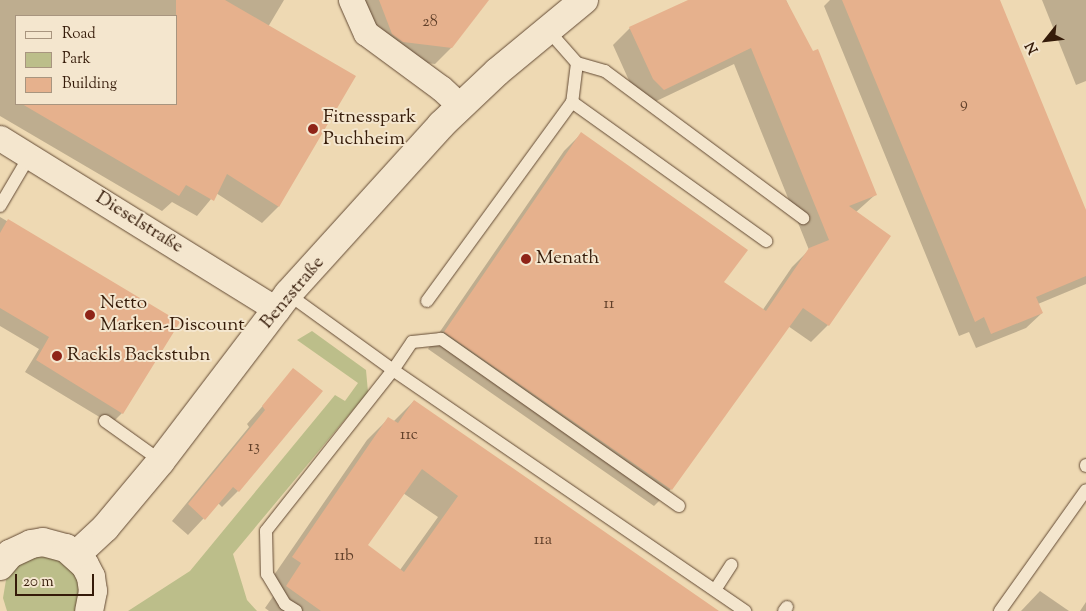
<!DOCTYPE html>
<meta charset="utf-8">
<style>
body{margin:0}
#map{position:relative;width:1086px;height:611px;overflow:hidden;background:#eed9b3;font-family:"Sorts Mill Goudy",serif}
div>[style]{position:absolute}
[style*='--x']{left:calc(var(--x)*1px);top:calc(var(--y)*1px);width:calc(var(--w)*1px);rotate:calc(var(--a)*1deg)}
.green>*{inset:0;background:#bcbe8a}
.shadow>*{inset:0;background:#0003}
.building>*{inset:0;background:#e6b18d}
.roads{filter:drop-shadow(0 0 1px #634a34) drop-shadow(0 0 1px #634a34)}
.service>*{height:12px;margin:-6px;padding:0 6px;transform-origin:6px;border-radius:6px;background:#f4e6ce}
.minor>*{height:25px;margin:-12.5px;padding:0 12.5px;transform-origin:12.5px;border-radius:12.5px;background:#f4e6ce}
.tertiary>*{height:28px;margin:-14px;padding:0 14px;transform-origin:14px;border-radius:14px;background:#f4e6ce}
.dots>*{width:14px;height:14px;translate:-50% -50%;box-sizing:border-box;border:2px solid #f4e6ce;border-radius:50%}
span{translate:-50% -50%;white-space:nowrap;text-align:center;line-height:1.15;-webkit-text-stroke:4px #f4e6ce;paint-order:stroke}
.number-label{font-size:16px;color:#61402a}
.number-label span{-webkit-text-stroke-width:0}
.poi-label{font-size:19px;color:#351b09}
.left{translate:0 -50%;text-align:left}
.street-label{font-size:19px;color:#351b09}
.legend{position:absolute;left:15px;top:15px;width:162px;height:90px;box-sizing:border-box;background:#f4e6ce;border:1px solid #a8957f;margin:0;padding:6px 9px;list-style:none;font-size:15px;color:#351b09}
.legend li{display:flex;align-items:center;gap:10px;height:25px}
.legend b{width:25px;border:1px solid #a8957f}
.north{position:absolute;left:1021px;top:15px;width:50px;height:50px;-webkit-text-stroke:4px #f4e6ce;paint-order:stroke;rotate:241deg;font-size:14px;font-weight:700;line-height:20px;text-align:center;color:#351b09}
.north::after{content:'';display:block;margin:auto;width:18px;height:22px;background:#351b09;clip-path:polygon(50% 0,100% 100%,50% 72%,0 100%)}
.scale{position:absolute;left:15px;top:574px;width:79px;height:22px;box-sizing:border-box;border:2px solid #351b09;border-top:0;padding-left:6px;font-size:15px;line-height:18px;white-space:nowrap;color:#351b09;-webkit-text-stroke:4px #f4e6ce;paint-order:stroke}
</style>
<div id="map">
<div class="green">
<i style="clip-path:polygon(312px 331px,366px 370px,368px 392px,233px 554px,247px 600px,257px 611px,128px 611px,190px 571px,335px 395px,345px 401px,358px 383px,297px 340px)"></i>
<i style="clip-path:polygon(36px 553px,71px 564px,82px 586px,78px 611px,7px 611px,3px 598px,7px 574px,14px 564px)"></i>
</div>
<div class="shadow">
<i style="clip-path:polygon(evenodd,0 0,284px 0,268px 27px,354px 77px,278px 207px,262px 223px,216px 193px,197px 216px,172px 202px,162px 211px,0 116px,0 0,16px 16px,176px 16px,176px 104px,16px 104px,16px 16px)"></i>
<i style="clip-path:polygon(362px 0,482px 0,451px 48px,435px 64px,386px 58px)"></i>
<i style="clip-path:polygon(691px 0,786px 0,875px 195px,856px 212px,828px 325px,811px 342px,788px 326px,671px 489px,654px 506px,428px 349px,564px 151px,581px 134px,722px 283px,762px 311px,792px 267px,809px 250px,734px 64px,646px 106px,636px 96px,613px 45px,630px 28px)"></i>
<i style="clip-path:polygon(830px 0,999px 0,1086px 213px,1086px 284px,1038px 304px,1042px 313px,1026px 328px,976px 348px,969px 332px,959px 336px,824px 6px)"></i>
<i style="clip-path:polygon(1042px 0,1086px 0,1086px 81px,1076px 85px)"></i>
<i style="clip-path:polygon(0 217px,178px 322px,122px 413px,111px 424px,25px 372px,39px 349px,0 326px)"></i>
<i style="clip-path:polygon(294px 370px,322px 391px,238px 491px,222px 507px,218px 503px,188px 535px,172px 521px,249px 427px,247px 424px)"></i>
<i style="clip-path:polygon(evenodd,414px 401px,716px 611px,269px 611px,265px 608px,281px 585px,272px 578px,367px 440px,388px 419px,393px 422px,414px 401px,403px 493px,438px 517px,400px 570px,366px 546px,403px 493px)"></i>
<i style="clip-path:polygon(1040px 591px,1069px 611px,1021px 611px)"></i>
<i style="clip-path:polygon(1086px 602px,1086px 611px,1080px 611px)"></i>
</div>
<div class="building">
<i style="clip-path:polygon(176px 0,225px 0,356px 76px,279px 207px,227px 174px,214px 201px,186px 185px,179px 196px,22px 104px,176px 104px)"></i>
<i style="clip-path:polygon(379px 0,489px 0,452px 48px,403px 42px,392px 34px)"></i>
<i style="clip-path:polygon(688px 0,786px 0,813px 51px,818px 49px,877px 195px,849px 206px,891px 236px,829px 326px,803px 308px,672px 490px,444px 332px,581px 132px,748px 250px,724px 282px,766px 311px,809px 248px,829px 240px,751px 48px,664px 90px,653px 79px,629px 27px)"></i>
<i style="clip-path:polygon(842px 0,1000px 0,1086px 210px,1086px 276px,1036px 297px,1043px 313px,991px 334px,984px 317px,975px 322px)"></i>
<i style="clip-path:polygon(8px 219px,180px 322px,123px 414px,36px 360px,49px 337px,0 308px,0 233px)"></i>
<i style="clip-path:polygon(293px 368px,323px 391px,239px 492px,233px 487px,205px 520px,188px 504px,265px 410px,262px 406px)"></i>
<i style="clip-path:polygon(evenodd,414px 400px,517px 471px,719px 611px,321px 611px,286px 586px,301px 563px,292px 557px,388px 417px,398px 423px,414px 400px,422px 469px,458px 496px,404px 572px,368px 545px,422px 469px)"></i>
</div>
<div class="roads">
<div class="service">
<i style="--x:547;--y:29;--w:45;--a:48.6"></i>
<i style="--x:577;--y:63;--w:39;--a:97"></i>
<i style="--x:572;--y:102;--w:239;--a:35.6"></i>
<i style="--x:577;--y:63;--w:29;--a:16"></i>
<i style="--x:605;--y:71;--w:247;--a:36.6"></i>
<i style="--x:0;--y:206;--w:59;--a:-59.5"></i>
<i style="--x:288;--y:294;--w:130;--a:35.9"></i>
<i style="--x:393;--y:370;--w:205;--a:128.3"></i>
<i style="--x:266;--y:531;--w:43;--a:88.7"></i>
<i style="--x:267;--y:574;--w:35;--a:59"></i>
<i style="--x:285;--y:604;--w:13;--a:32"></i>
<i style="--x:427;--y:301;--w:246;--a:-53.9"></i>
<i style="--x:105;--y:421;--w:69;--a:35.5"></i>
<i style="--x:1086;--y:465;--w:1;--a:90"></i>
<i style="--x:679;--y:506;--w:291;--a:-144.9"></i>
<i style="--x:441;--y:339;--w:29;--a:174"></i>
<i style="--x:412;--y:342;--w:34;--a:124"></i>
<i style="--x:393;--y:370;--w:427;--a:34.4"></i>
<i style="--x:715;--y:590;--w:30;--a:-57"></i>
<i style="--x:784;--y:611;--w:5;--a:-53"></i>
<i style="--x:1000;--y:611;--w:148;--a:-54.6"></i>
</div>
<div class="minor">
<i style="--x:351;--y:0;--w:36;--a:66"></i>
<i style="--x:366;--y:33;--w:93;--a:36.3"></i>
<i style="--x:441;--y:88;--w:26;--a:43"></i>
<i style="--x:0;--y:138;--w:326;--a:31.8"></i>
</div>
<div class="tertiary">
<i style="--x:76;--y:555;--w:40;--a:-43"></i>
<i style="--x:105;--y:528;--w:87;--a:-50.1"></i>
<i style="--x:161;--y:461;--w:210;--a:-52.7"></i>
<i style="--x:288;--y:294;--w:228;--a:-47.8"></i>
<i style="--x:441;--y:125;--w:77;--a:-43.4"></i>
<i style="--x:497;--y:72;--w:113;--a:-39.6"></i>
<i style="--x:0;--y:566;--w:16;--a:-50"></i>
<i style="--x:10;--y:554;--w:23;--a:-25"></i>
<i style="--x:31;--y:544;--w:12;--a:-9"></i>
<i style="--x:43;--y:542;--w:24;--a:15"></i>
<i style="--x:66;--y:548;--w:25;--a:42"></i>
<i style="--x:85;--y:565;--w:13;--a:63"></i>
<i style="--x:91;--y:577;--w:14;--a:82"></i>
<i style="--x:93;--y:591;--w:20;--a:101"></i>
</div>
</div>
<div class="dots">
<i style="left:313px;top:129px;background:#8f2418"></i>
<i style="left:526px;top:259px;background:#8f2418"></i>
<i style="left:90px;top:315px;background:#8f2418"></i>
<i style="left:57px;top:356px;background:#8f2418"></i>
</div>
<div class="number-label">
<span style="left:430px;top:23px">28</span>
<span style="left:964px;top:105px">9</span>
<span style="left:609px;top:305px">11</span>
<span style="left:409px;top:436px">11c</span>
<span style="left:254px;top:448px">13</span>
<span style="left:543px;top:541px">11a</span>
<span style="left:344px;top:557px">11b</span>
</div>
<div class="poi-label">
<span class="left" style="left:323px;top:129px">Fitnesspark<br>Puchheim</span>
<span class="left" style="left:536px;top:259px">Menath</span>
<span class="left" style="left:100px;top:315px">Netto<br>Marken-Discount</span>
<span class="left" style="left:67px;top:356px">Rackls Backstubn</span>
</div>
<div class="street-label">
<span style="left:139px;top:223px;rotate:32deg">Dieselstraße</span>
<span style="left:293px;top:293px;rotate:-50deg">Benzstraße</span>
</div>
<ul class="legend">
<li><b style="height:6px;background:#f4e6ce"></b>Road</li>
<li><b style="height:14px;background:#bcbe8a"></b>Park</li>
<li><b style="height:14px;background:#e6b18d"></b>Building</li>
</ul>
<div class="north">N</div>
<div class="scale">20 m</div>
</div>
